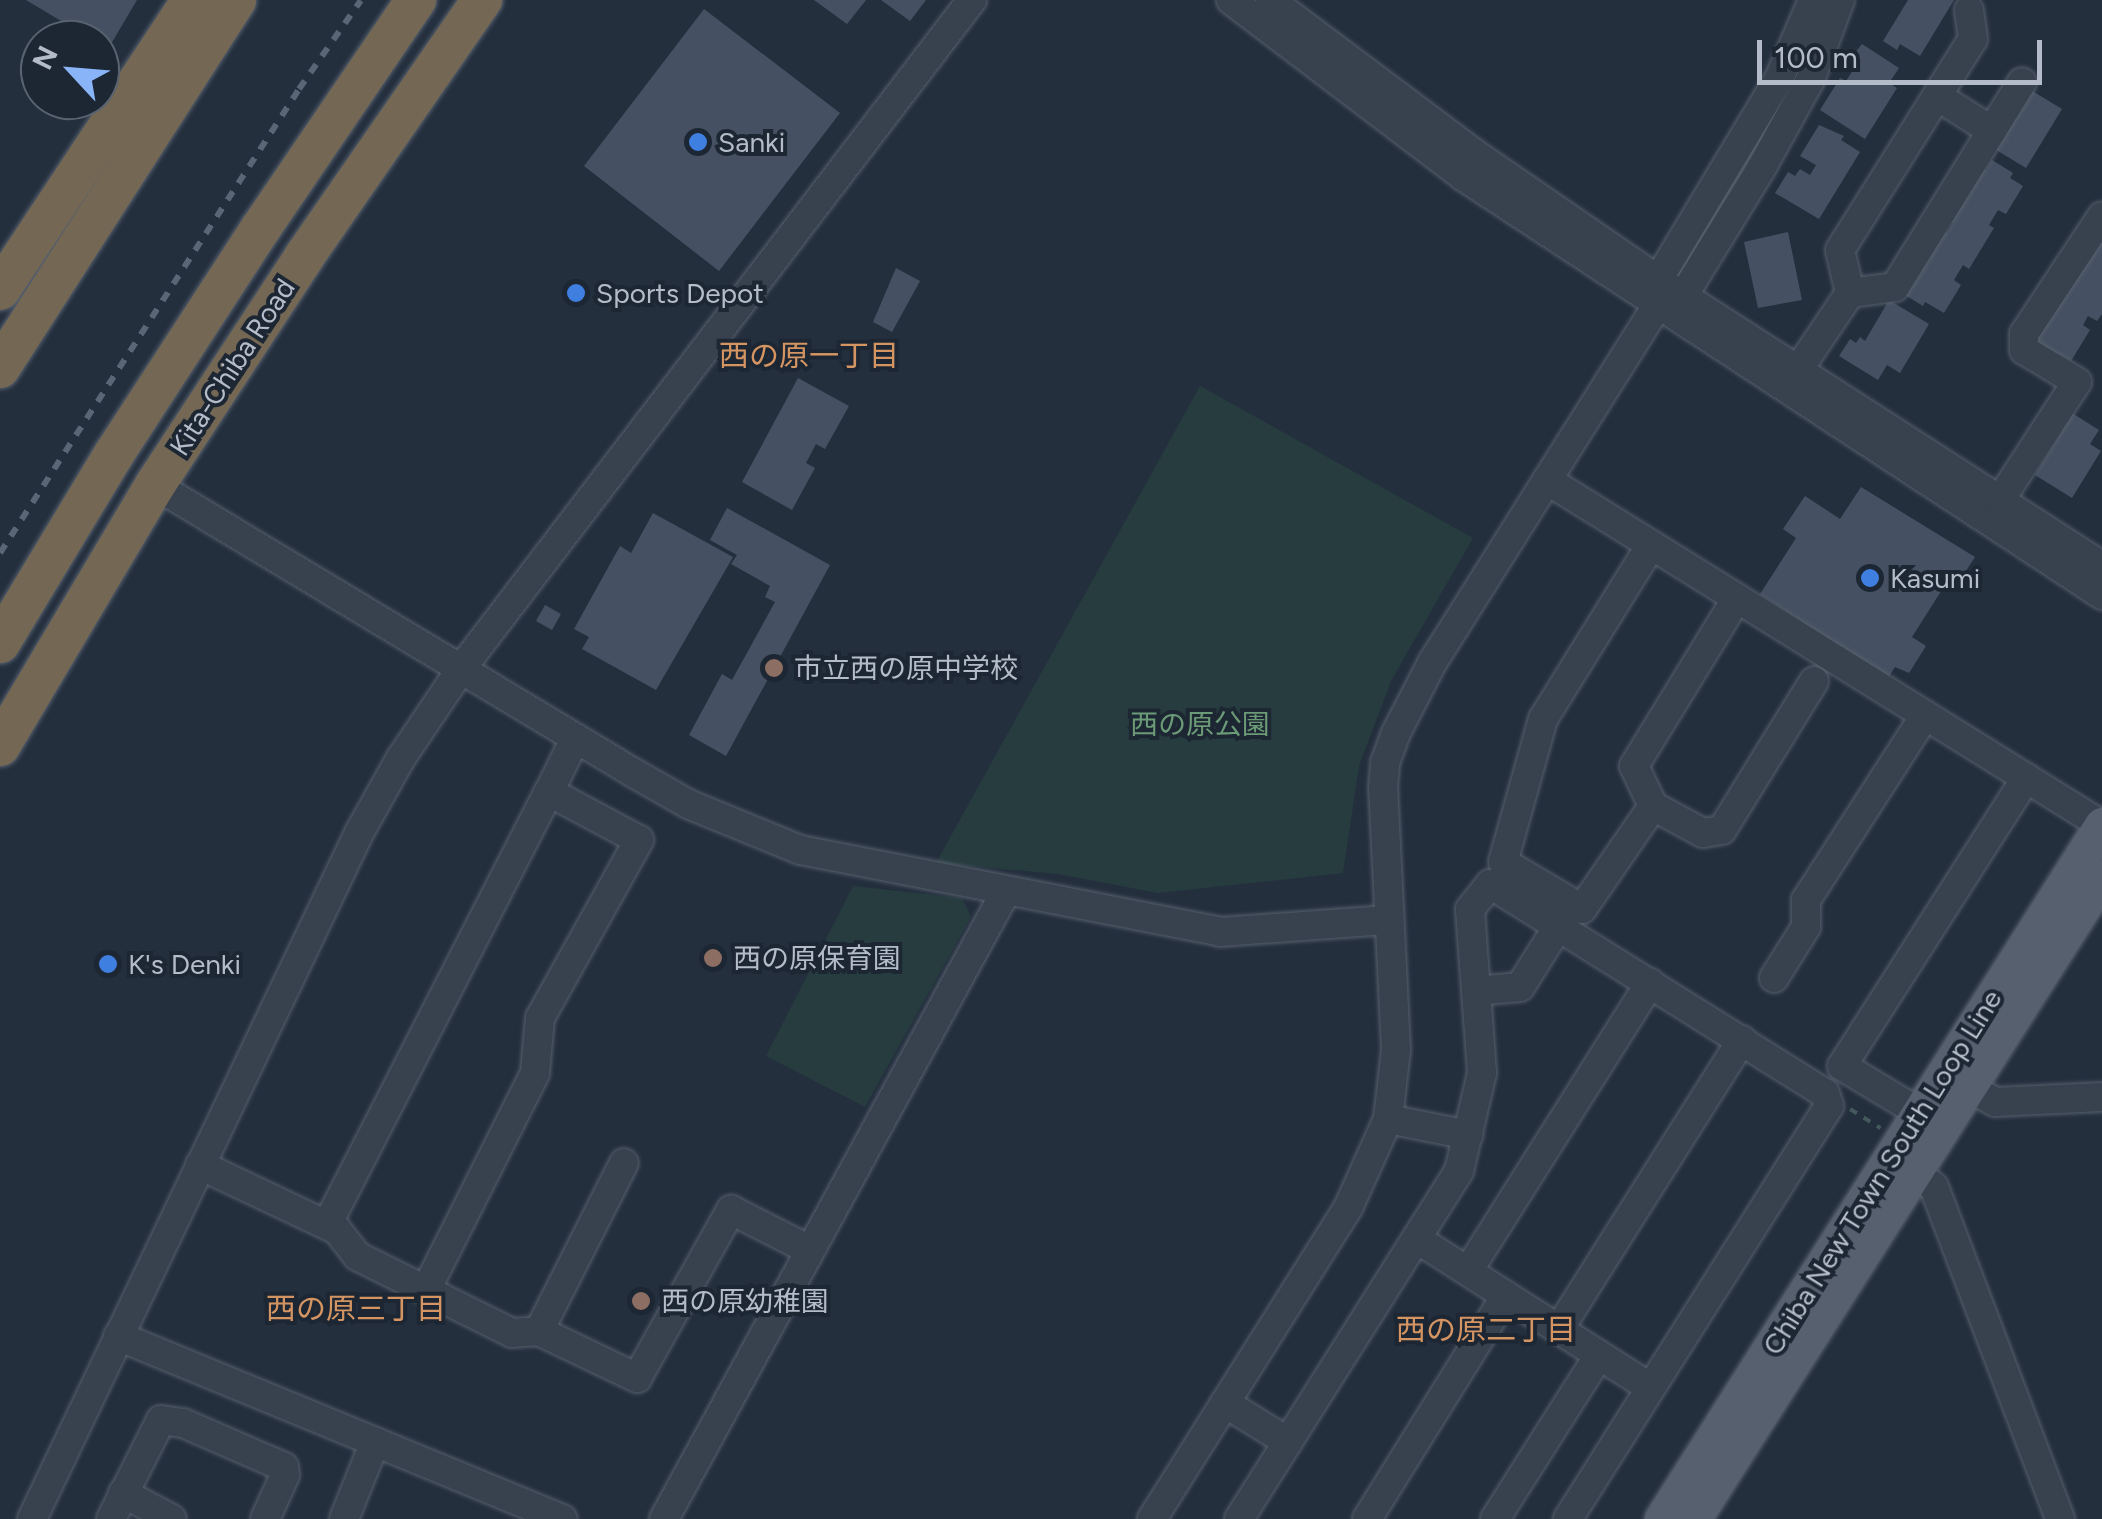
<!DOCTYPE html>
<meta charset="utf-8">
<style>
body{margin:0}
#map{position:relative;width:2102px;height:1519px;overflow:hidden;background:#242f3e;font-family:Figtree,"Noto Sans JP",sans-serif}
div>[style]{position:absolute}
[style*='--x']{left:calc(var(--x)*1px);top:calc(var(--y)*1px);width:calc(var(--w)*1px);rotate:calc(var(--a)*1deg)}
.green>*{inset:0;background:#263c3f}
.building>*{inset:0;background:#455162}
.path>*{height:4px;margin-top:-2px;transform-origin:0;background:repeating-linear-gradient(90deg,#44595c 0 8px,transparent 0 16px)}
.roads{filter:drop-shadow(0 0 2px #565f6c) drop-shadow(0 0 2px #565f6c)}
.minor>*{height:28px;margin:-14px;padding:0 14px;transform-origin:14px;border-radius:14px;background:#38414e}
.major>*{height:35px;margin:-17.5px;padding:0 17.5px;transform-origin:17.5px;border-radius:17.5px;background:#56606e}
.highway>*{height:40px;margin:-20px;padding:0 20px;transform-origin:20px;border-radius:20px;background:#746855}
.rail>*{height:6px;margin-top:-3px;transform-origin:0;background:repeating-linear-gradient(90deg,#5a6575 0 10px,transparent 0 20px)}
.dots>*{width:28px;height:28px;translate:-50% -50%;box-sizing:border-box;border:5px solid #1d2633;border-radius:50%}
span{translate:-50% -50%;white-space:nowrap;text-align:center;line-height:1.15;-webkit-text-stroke:8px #1d2633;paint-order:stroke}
.poi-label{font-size:28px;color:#b4bcc9}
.left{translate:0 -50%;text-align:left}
.street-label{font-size:28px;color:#b4bcc9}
.park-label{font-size:28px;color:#6b9a76}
.neighbourhood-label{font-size:30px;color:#d59563}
.north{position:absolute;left:20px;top:20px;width:100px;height:100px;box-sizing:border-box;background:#1d2633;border:2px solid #59626f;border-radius:50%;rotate:296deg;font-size:28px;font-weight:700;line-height:40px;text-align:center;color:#b4bcc9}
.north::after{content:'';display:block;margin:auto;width:35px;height:45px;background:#8ab4f8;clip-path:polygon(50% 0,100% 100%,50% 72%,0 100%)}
.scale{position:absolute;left:1757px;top:40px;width:285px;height:45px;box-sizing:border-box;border:5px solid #b4bcc9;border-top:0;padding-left:12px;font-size:30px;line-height:35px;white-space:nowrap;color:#b4bcc9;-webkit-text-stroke:8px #1d2633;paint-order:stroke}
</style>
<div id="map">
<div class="green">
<i style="clip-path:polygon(1200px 386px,1473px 538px,1391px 681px,1359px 766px,1343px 873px,1158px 893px,1058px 874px,936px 863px)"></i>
<i style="clip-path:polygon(853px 886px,962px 898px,971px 917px,865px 1107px,766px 1056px)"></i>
</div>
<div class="building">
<i style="clip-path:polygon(26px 0,137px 0,108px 49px)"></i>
<i style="clip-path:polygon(814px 0,866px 0,847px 24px)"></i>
<i style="clip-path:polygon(881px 0,926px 0,910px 21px)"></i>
<i style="clip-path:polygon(1908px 0,1954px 0,1920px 56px,1900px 44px,1897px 50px,1883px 41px)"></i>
<i style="clip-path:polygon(704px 9px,840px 113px,719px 271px,584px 166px)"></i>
<i style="clip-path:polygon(1862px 44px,1899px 68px,1889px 83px,1897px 88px,1865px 139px,1820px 110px,1840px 78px,1846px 81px,1853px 70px,1845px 65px)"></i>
<i style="clip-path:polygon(2026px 87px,2062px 109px,2026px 168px,1988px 145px)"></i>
<i style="clip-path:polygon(1819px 125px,1844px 136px,1841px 140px,1860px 152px,1819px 219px,1775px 193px,1788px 172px,1795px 176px,1800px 169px,1810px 175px,1816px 165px,1800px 156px)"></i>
<i style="clip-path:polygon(1992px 160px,2013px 173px,2010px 178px,2023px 186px,2006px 214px,1998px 210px,1989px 225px,1994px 228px,1969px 269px,1963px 265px,1954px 280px,1961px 285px,1944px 313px,1925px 302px,1923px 306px,1905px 295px,1941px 229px,1947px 233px,1953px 223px,1949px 220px,1982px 167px,1986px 170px)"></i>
<i style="clip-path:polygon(2102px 229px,2102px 314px,2097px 321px,2088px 316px,2083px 325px,2090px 330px,2071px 361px,2059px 354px,2057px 358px,2030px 337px,2072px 281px,2075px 282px)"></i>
<i style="clip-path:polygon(1788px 232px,1802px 300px,1758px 308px,1744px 242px)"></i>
<i style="clip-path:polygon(896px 268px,920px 281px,892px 332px,873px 322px)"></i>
<i style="clip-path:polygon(1889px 300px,1929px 324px,1900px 373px,1887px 365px,1878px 380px,1839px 356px,1850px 339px,1856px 343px,1860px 337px,1865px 341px)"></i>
<i style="clip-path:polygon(798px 378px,849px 406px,825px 449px,816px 444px,806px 463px,815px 468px,792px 510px,742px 482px)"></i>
<i style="clip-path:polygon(2064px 408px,2099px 430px,2090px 444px,2101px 451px,2072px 498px,2035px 475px,2061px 433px,2057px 431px)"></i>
<i style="clip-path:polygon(1861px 487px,1975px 557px,1955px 588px,1945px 585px,1912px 637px,1926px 646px,1909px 673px,1895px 667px,1888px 678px,1760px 594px,1796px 538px,1783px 529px,1805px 496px,1840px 519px)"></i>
<i style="clip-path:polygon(727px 508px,830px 565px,726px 756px,689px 735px,722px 674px,732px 680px,775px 602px,765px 597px,770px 586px,731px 564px,737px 555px,710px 540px)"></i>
<i style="clip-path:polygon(653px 513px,733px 557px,656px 690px,582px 649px,589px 637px,574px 629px,620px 546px,631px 553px)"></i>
<i style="clip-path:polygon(545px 605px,561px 614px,552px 630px,536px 621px)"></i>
</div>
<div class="path">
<i style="--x:1850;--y:1109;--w:36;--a:32"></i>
</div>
<div class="roads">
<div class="minor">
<i style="--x:1231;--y:0;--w:293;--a:37.2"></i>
<i style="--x:1464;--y:177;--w:763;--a:33.23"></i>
<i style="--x:1270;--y:0;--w:256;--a:36.9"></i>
<i style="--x:1475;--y:154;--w:222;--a:34.5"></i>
<i style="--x:1658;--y:280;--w:528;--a:32.79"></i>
<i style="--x:1937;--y:96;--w:65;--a:32.5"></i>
<i style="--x:1850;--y:293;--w:44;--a:-103.1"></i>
<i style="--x:1840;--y:250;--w:249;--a:-57.8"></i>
<i style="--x:1973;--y:39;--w:29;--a:-98"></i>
<i style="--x:1666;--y:302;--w:18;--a:-19"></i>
<i style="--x:1683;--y:296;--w:151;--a:-58.5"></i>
<i style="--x:1762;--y:167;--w:99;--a:-61.1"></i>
<i style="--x:1810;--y:80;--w:85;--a:-69.4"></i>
<i style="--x:1798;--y:370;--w:93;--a:-56"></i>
<i style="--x:1850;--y:293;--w:45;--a:-7.6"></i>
<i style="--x:1895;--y:287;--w:241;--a:-58.2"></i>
<i style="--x:1547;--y:480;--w:653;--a:31.87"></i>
<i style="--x:155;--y:485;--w:557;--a:31.03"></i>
<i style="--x:632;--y:772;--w:64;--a:29.7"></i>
<i style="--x:688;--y:804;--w:121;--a:22.3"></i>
<i style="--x:800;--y:850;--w:428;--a:11"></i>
<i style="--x:1220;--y:932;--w:167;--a:-4.1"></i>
<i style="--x:2000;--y:500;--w:141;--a:-56.9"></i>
<i style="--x:2077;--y:382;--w:62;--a:-148.9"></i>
<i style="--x:2024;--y:350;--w:16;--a:-90"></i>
<i style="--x:2024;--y:334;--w:141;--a:-56.5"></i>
<i style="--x:1651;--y:545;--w:205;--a:121.8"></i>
<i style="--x:1543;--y:719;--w:148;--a:105.6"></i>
<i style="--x:1503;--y:862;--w:92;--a:30.7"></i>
<i style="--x:1582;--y:909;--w:125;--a:-55.4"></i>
<i style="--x:1653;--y:806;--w:57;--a:28.4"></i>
<i style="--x:1703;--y:833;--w:19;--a:-9"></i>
<i style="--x:1722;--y:830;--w:175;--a:-58.3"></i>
<i style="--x:1653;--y:806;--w:44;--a:-115.4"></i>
<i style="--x:1634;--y:766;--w:197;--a:-58.5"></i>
<i style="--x:1774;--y:978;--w:60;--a:-57.9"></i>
<i style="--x:1806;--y:927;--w:27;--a:-90"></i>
<i style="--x:1806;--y:900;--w:220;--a:-57.2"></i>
<i style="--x:1476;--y:991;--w:44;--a:-5.2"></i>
<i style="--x:1520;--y:987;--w:73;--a:-57.8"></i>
<i style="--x:1968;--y:1087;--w:31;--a:29"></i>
<i style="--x:1995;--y:1102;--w:107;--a:-2.7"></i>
<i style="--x:1920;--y:1113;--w:91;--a:-148.9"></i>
<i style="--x:1842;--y:1066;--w:342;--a:-57.4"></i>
<i style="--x:1388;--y:1119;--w:82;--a:11.3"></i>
<i style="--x:200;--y:1165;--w:152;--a:25.4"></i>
<i style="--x:337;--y:1230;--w:33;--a:52"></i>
<i style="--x:357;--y:1256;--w:173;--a:26.4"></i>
<i style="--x:512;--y:1333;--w:27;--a:-4"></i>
<i style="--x:539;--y:1331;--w:109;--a:25.6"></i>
<i style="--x:637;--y:1378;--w:193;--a:-60.8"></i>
<i style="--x:731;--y:1210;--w:89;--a:26.9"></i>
<i style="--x:1913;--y:1171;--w:26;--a:37"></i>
<i style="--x:1934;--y:1187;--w:355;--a:69.2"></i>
<i style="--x:327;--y:1225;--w:487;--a:-62.9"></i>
<i style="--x:1417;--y:1239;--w:277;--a:32.5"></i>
<i style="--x:1468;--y:1271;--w:341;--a:-57.7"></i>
<i style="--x:426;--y:1290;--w:243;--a:-63.3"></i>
<i style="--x:535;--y:1073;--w:55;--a:-84.8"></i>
<i style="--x:540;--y:1018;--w:204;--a:-60.9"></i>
<i style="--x:639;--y:840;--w:102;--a:-151.9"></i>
<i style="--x:549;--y:792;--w:59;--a:-63.9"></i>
<i style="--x:1559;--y:1329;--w:342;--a:-57.7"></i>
<i style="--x:539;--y:1331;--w:188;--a:-63.2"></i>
<i style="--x:118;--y:1336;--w:481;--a:22.4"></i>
<i style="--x:1225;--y:1403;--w:74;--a:31.8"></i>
<i style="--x:123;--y:1493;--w:55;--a:28"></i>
<i style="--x:32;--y:1519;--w:760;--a:-64.51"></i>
<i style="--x:359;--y:833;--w:86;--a:-60.8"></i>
<i style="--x:401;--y:758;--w:107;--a:-56"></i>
<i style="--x:461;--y:669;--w:842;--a:-52.63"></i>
<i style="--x:111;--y:1519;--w:111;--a:-63.2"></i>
<i style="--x:161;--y:1420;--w:22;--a:8"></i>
<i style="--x:183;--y:1423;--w:110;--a:23.5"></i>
<i style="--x:284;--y:1467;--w:8;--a:83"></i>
<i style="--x:285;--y:1475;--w:48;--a:114.4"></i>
<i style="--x:344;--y:1519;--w:83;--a:-68.1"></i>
<i style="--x:664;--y:1519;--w:713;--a:-61.42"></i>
<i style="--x:1152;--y:1519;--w:368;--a:-57.8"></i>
<i style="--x:1348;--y:1208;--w:98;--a:-65.8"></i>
<i style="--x:1388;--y:1119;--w:69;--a:-83.4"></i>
<i style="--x:1396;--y:1050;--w:262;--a:-92.8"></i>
<i style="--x:1383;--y:788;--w:25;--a:-85"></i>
<i style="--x:1385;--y:763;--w:32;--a:-70"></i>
<i style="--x:1396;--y:733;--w:79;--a:-62.8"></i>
<i style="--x:1432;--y:663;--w:421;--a:-57.8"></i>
<i style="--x:1656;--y:307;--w:27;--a:-86"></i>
<i style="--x:1658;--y:280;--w:235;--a:-59"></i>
<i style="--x:1779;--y:79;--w:86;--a:-66.7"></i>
<i style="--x:1239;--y:1519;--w:412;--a:-57.7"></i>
<i style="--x:1459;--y:1171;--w:101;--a:-76.8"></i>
<i style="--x:1482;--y:1073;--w:164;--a:-94.2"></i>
<i style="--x:1470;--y:909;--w:32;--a:-51"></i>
<i style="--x:1490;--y:884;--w:395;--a:32"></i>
<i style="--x:1825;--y:1093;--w:14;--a:73"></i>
<i style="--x:1829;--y:1106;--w:489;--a:122.3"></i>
<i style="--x:1367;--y:1519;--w:263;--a:-58.1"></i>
<i style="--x:1495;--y:1519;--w:194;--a:-57.6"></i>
</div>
<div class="major">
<i style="--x:1662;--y:1519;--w:822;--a:-57.63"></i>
<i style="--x:1693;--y:1519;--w:761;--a:-57.5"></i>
</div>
<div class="highway">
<i style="--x:0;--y:290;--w:348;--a:-56.5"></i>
<i style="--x:0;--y:368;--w:437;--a:-57.3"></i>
<i style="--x:0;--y:643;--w:221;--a:-58.9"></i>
<i style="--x:114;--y:454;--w:270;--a:-57"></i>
<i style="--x:261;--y:228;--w:276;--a:-55.8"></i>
<i style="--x:0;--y:746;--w:304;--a:-59.3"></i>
<i style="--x:155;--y:485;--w:272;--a:-56.8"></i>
<i style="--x:304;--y:257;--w:313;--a:-55.3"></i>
</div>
</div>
<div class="rail">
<i style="--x:0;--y:553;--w:552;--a:-57.2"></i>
<i style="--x:299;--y:89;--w:108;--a:-55.1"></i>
</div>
<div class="dots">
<i style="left:698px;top:142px;background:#3f7fe0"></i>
<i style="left:576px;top:293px;background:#3f7fe0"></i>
<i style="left:1870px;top:578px;background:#3f7fe0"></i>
<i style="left:774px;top:668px;background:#8d6e63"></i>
<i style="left:713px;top:958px;background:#8d6e63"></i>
<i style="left:108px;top:964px;background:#3f7fe0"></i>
<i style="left:641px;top:1301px;background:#8d6e63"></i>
</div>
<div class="poi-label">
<span class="left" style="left:718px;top:142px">Sanki</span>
<span class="left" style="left:596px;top:293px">Sports Depot</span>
<span class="left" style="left:1890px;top:578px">Kasumi</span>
<span class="left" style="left:794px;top:668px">市立西の原中学校</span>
<span class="left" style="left:733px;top:958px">西の原保育園</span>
<span class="left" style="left:128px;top:964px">K's Denki</span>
<span class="left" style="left:661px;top:1301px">西の原幼稚園</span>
</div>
<div class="street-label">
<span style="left:232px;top:367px;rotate:-57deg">Kita-Chiba Road</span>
<span style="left:1882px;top:1172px;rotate:-58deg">Chiba New Town South Loop Line</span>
</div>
<div class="park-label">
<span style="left:1200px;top:724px">西の原公園</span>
</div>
<div class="neighbourhood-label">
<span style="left:809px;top:356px">西の原一丁目</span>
<span style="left:356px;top:1309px">西の原三丁目</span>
<span style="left:1486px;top:1330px">西の原二丁目</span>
</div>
<div class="north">N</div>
<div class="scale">100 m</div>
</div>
